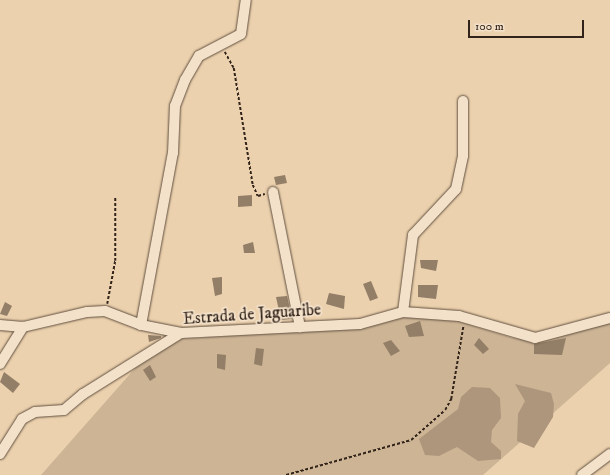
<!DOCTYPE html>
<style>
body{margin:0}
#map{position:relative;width:610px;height:475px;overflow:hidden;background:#ecd1ae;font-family:"IM FELL DW Pica",serif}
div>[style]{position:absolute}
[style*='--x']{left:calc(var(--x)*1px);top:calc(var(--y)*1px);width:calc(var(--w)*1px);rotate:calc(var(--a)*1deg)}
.green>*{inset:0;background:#ccb495}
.water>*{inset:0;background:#ad967c}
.building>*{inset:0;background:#937e67}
.path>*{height:1.5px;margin-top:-0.75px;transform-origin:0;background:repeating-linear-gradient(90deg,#32241a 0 3px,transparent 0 5px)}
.roads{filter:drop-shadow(0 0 1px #604f3f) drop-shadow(0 0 1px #604f3f)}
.minor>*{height:10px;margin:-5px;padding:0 5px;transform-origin:5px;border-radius:5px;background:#f3e1ca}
span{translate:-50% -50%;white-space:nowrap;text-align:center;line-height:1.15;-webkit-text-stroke:3.5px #f3e1ca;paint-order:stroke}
.street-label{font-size:17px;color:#32241a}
.scale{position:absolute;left:468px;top:20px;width:116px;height:18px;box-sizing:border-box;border:2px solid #32241a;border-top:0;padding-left:5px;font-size:12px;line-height:14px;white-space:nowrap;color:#32241a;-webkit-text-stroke:3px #f3e1ca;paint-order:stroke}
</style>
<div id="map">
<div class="green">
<i style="clip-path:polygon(401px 315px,440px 316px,513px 338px,536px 340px,610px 322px,610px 363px,483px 475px,41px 475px,137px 366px,178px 339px,339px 329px)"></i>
</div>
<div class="water">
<i style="clip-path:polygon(515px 384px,551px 393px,554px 404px,553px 417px,534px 448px,517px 441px,518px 414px,525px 401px)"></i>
<i style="clip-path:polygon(472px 387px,490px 388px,500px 398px,501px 418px,492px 430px,491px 442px,501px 451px,501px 459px,478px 461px,457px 447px,439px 456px,425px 455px,419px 439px,458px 409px,461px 397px)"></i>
</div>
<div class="building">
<i style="clip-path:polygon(285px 175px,287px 183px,276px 185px,274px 177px)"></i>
<i style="clip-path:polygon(252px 195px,252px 206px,238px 207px,238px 196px)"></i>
<i style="clip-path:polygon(253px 242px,255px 253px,244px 253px,243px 245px)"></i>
<i style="clip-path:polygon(420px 260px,438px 260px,436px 271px,421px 268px)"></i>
<i style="clip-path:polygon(222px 277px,222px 294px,215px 296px,212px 278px)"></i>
<i style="clip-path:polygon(371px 281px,378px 298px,370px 301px,363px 284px)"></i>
<i style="clip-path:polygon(418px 285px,438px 285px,436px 299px,418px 297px)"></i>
<i style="clip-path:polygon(329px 293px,345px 296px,344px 309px,326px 304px)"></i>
<i style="clip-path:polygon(287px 296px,292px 319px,281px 320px,276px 297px)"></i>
<i style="clip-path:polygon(5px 302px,12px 306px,7px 316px,0 314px)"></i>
<i style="clip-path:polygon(420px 321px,424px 336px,409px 337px,405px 326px)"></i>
<i style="clip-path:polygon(148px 335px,161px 336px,161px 338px,149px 342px)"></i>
<i style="clip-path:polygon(479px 338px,489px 349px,483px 354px,474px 345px)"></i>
<i style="clip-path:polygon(566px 338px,562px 355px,534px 354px,534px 344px)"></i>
<i style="clip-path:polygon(391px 340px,400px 351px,391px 356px,383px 343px)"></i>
<i style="clip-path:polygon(256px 348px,264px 349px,262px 366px,254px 364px)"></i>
<i style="clip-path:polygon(217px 354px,226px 355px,225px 370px,217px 368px)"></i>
<i style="clip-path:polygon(150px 365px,156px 377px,150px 381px,143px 370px)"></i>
<i style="clip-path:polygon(4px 372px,20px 384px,13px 393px,0 382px)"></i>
</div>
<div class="path">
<i style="--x:225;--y:52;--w:18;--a:61"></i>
<i style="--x:234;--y:68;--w:119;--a:80.8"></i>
<i style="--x:253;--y:185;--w:12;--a:66"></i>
<i style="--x:258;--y:196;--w:7;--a:-16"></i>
<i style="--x:107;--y:304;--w:44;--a:-79.5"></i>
<i style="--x:115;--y:261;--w:64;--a:-90"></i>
<i style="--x:286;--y:475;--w:130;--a:-15.6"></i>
<i style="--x:411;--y:440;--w:45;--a:-41.4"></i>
<i style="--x:445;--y:410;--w:13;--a:-61"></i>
<i style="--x:451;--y:399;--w:73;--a:-80.5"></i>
</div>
<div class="roads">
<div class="minor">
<i style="--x:273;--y:192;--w:138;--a:78.7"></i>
<i style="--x:403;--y:312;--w:78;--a:-82.6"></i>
<i style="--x:413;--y:235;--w:63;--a:-46.9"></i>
<i style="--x:456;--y:189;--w:34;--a:-78"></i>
<i style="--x:463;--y:156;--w:55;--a:-90"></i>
<i style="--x:0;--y:325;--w:23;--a:5"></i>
<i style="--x:23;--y:327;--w:66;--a:-13.2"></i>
<i style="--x:87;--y:312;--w:18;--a:-3"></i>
<i style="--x:105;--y:311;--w:39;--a:21"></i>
<i style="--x:181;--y:333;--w:41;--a:-168.7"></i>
<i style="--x:141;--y:325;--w:175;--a:-79.5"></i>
<i style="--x:173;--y:153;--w:47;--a:-87.6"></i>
<i style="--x:175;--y:106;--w:28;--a:-69"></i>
<i style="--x:185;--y:80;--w:28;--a:-60"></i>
<i style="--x:199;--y:56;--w:47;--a:-27.6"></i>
<i style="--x:241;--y:34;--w:34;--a:-82"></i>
<i style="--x:0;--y:364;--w:44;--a:-58.1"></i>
<i style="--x:0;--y:454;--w:41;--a:-57.8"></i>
<i style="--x:22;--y:419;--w:15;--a:-28"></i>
<i style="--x:35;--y:412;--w:29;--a:-4"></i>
<i style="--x:64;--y:410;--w:25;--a:-40"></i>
<i style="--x:83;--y:394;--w:115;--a:-31.9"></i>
<i style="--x:181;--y:333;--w:179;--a:-2.9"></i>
<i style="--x:360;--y:324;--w:45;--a:-15.6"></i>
<i style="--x:403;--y:312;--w:56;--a:4.1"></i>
<i style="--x:459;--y:316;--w:79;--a:16.1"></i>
<i style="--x:535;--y:338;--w:78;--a:-14.9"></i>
<i style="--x:582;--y:475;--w:35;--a:-37"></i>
</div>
</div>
<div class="street-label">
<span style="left:252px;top:315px;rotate:-4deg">Estrada de Jaguaribe</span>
</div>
<div class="scale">100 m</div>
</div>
